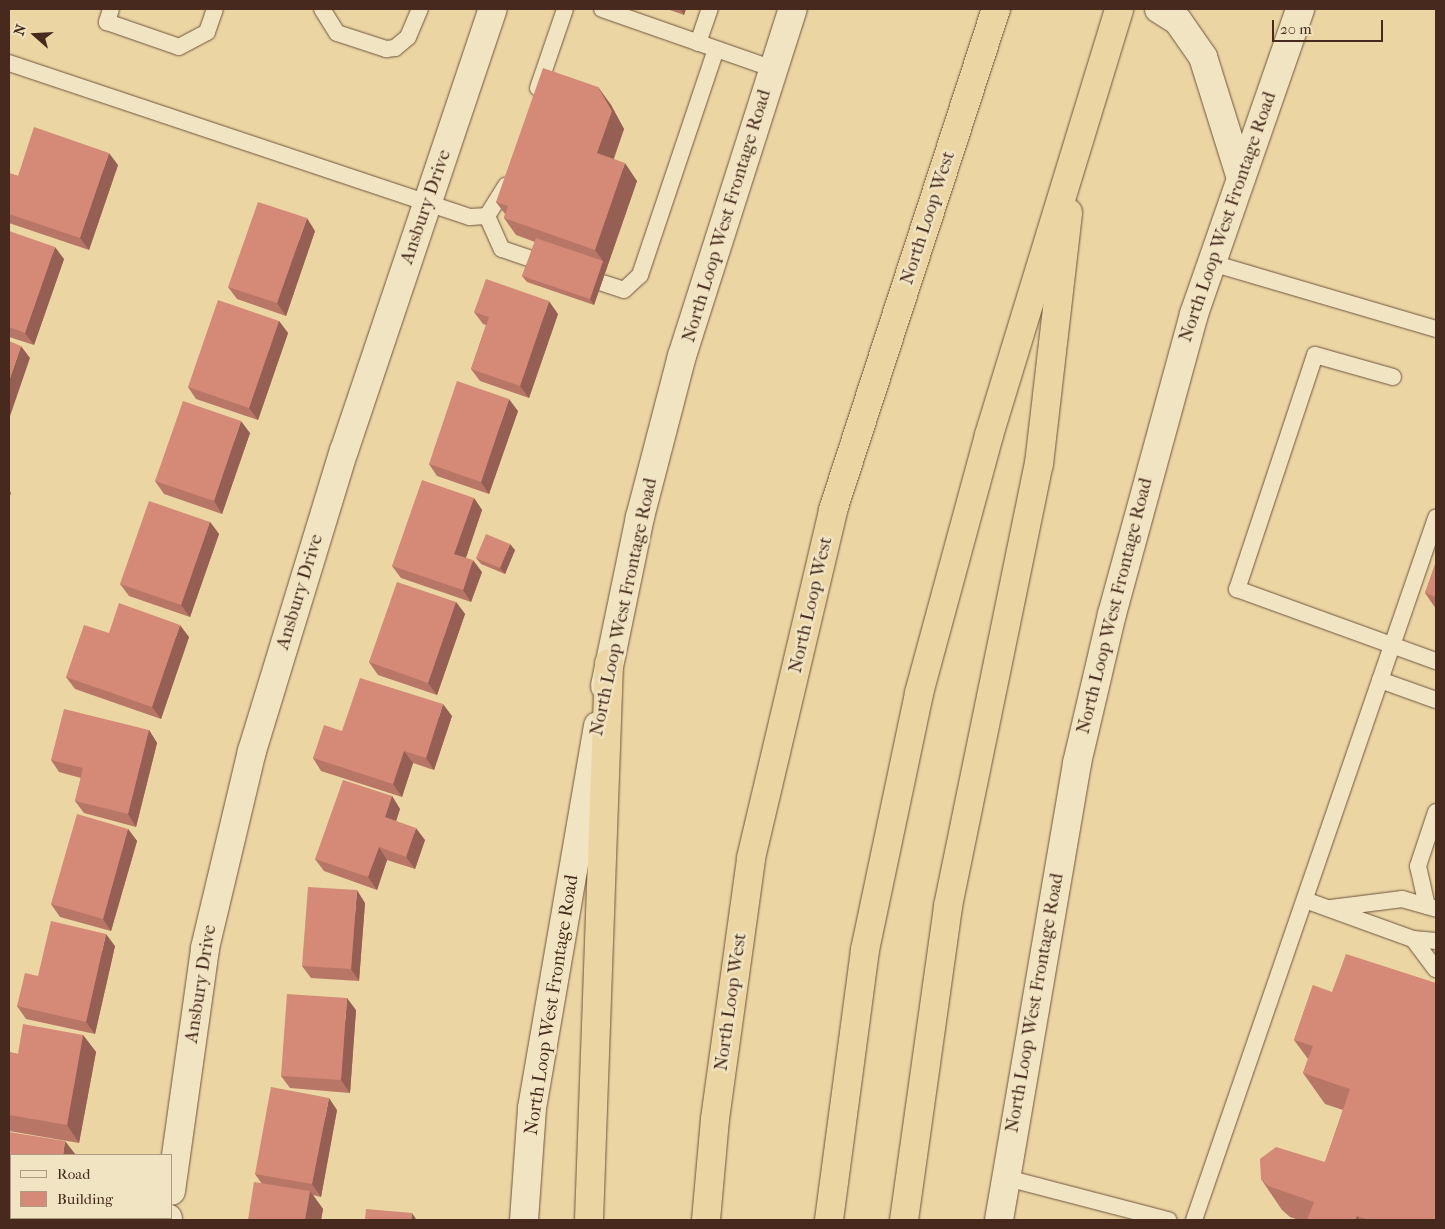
<!DOCTYPE html>
<style>
body{margin:0}
#map{position:relative;width:1445px;height:1229px;overflow:hidden;background:#ead5a3;font-family:"IM FELL French Canon",serif}
div>[style]{position:absolute}
[style*='--x']{left:calc(var(--x)*1px);top:calc(var(--y)*1px);width:calc(var(--w)*1px);rotate:calc(var(--a)*1deg)}
.roads{filter:drop-shadow(0 0 1px #70553e) drop-shadow(0 0 1px #70553e)}
.service>*{height:16px;margin:-8px;padding:0 8px;transform-origin:8px;border-radius:8px;background:#f1e4c3}
.minor>*{height:28px;margin:-14px;padding:0 14px;transform-origin:14px;border-radius:14px;background:#f1e4c3}
.secondary>*{height:28px;margin:-14px;padding:0 14px;transform-origin:14px;border-radius:14px;background:#f1e4c3}
.motorway>*{height:28px;margin:-14px;padding:0 14px;transform-origin:14px;border-radius:14px;background:#ead5a3}
.wall>*{inset:0;background:#b77666}
.shaded-wall>*{inset:0;background:#956053}
.building>*{inset:0;background:#d58977}
span{translate:-50% -50%;white-space:nowrap;text-align:center;line-height:1.15;-webkit-text-stroke:5px #f1e4c3;paint-order:stroke}
.street-label{font-size:19px;color:#472a1d}
.frame{position:absolute;inset:0;border:10px solid #472a1d;pointer-events:none}
.legend{position:absolute;left:10px;top:1154px;width:162px;height:65px;box-sizing:border-box;background:#f1e4c3;border:1px solid #ad9a81;margin:0;padding:6px 9px;list-style:none;font-size:15px;color:#472a1d}
.legend li{display:flex;align-items:center;gap:10px;height:25px}
.legend b{width:25px;border:1px solid #ad9a81}
.north{position:absolute;left:10px;top:10px;width:50px;height:50px;-webkit-text-stroke:4px #f1e4c3;paint-order:stroke;rotate:289deg;font-size:14px;font-weight:700;line-height:20px;text-align:center;color:#472a1d}
.north::after{content:'';display:block;margin:auto;width:18px;height:22px;background:#472a1d;clip-path:polygon(50% 0,100% 100%,50% 72%,0 100%)}
.scale{position:absolute;left:1272px;top:20px;width:111px;height:22px;box-sizing:border-box;border:2px solid #472a1d;border-top:0;padding-left:6px;font-size:15px;line-height:18px;white-space:nowrap;color:#472a1d;-webkit-text-stroke:4px #f1e4c3;paint-order:stroke}
</style>
<div id="map">
<div class="roads">
<div class="service">
<i style="--x:111;--y:9;--w:14;--a:107"></i>
<i style="--x:107;--y:22;--w:76;--a:19.1"></i>
<i style="--x:179;--y:47;--w:32;--a:-28"></i>
<i style="--x:207;--y:32;--w:24;--a:-71"></i>
<i style="--x:322;--y:9;--w:28;--a:58"></i>
<i style="--x:337;--y:33;--w:52;--a:18.1"></i>
<i style="--x:386;--y:49;--w:9;--a:-6"></i>
<i style="--x:395;--y:48;--w:17;--a:-40"></i>
<i style="--x:408;--y:37;--w:30;--a:-67"></i>
<i style="--x:602;--y:9;--w:181;--a:19.3"></i>
<i style="--x:698;--y:43;--w:36;--a:-71"></i>
<i style="--x:9;--y:63;--w:486;--a:18.5"></i>
<i style="--x:470;--y:217;--w:17;--a:-3"></i>
<i style="--x:487;--y:216;--w:36;--a:-58"></i>
<i style="--x:538;--y:88;--w:83;--a:-71.1"></i>
<i style="--x:487;--y:216;--w:36;--a:66"></i>
<i style="--x:502;--y:249;--w:50;--a:18.8"></i>
<i style="--x:1212;--y:263;--w:234;--a:16.4"></i>
<i style="--x:581;--y:276;--w:45;--a:18"></i>
<i style="--x:624;--y:290;--w:22;--a:-43"></i>
<i style="--x:640;--y:275;--w:238;--a:-71.4"></i>
<i style="--x:1393;--y:377;--w:81;--a:-164.2"></i>
<i style="--x:1315;--y:355;--w:247;--a:108.4"></i>
<i style="--x:1237;--y:589;--w:212;--a:19.9"></i>
<i style="--x:1380;--y:680;--w:59;--a:19.7"></i>
<i style="--x:1305;--y:900;--w:115;--a:19.9"></i>
<i style="--x:1413;--y:939;--w:23;--a:5"></i>
<i style="--x:1427;--y:906;--w:41;--a:-102.7"></i>
<i style="--x:1418;--y:866;--w:57;--a:-71.6"></i>
<i style="--x:1331;--y:908;--w:72;--a:-7.2"></i>
<i style="--x:1402;--y:899;--w:35;--a:16"></i>
<i style="--x:1413;--y:939;--w:38;--a:53"></i>
<i style="--x:1003;--y:1177;--w:171;--a:14.6"></i>
<i style="--x:1194;--y:1220;--w:743;--a:-70.98"></i>
</div>
<div class="minor">
<i style="--x:171;--y:1191;--w:245;--a:-82"></i>
<i style="--x:205;--y:948;--w:203;--a:-76.6"></i>
<i style="--x:252;--y:751;--w:314;--a:-73"></i>
<i style="--x:344;--y:451;--w:466;--a:-71.4"></i>
<i style="--x:167;--y:1220;--w:2;--a:-63"></i>
</div>
<div class="secondary">
<i style="--x:1159;--y:9;--w:22;--a:32"></i>
<i style="--x:1178;--y:21;--w:44;--a:55.2"></i>
<i style="--x:1203;--y:57;--w:127;--a:72.6"></i>
<i style="--x:605;--y:686;--w:173;--a:-78.3"></i>
<i style="--x:640;--y:517;--w:166;--a:-75.4"></i>
<i style="--x:682;--y:356;--w:364;--a:-72.3"></i>
<i style="--x:524;--y:1220;--w:112;--a:-85.9"></i>
<i style="--x:532;--y:1108;--w:388;--a:-80.2"></i>
<i style="--x:999;--y:1220;--w:464;--a:-80.3"></i>
<i style="--x:1077;--y:763;--w:153;--a:-76.8"></i>
<i style="--x:1112;--y:614;--w:311;--a:-74.7"></i>
<i style="--x:1194;--y:314;--w:323;--a:-70.8"></i>
</div>
<div class="motorway">
<i style="--x:589;--y:1220;--w:557;--a:-87.94"></i>
<i style="--x:706;--y:1220;--w:101;--a:-84.9"></i>
<i style="--x:715;--y:1119;--w:263;--a:-82.1"></i>
<i style="--x:751;--y:858;--w:358;--a:-76.7"></i>
<i style="--x:833;--y:510;--w:527;--a:-71.98"></i>
<i style="--x:829;--y:1220;--w:272;--a:-82.4"></i>
<i style="--x:865;--y:950;--w:263;--a:-78.1"></i>
<i style="--x:919;--y:693;--w:267;--a:-74.8"></i>
<i style="--x:989;--y:435;--w:445;--a:-73"></i>
<i style="--x:904;--y:1220;--w:317;--a:-82"></i>
<i style="--x:948;--y:906;--w:451;--a:-78.4"></i>
<i style="--x:1039;--y:464;--w:253;--a:-83.4"></i>
</div>
</div>
<div class="wall">
<i style="clip-path:polygon(667px 9px,686px 9px,684px 15px)"></i>
<i style="clip-path:polygon(598px 87px,611px 105px,624px 129px,614px 159px,637px 181px,594px 305px,527px 282px,522px 276px,535px 242px,516px 235px,504px 218px,505px 214px,496px 202px)"></i>
<i style="clip-path:polygon(118px 165px,89px 250px,9px 223px,9px 173px,18px 176px)"></i>
<i style="clip-path:polygon(9px 231px,64px 259px,34px 345px,9px 337px)"></i>
<i style="clip-path:polygon(315px 231px,286px 316px,237px 299px,228px 287px)"></i>
<i style="clip-path:polygon(474px 312px,558px 314px,529px 398px,480px 381px,471px 369px,486px 325px,483px 324px)"></i>
<i style="clip-path:polygon(279px 321px,288px 333px,258px 420px,196px 399px,188px 387px)"></i>
<i style="clip-path:polygon(518px 411px,489px 494px,437px 476px,429px 464px)"></i>
<i style="clip-path:polygon(250px 433px,222px 514px,164px 494px,155px 481px)"></i>
<i style="clip-path:polygon(474px 498px,482px 510px,466px 558px,482px 572px,471px 602px,401px 578px,392px 566px)"></i>
<i style="clip-path:polygon(210px 522px,219px 534px,190px 617px,129px 596px,120px 584px)"></i>
<i style="clip-path:polygon(515px 550px,505px 574px,481px 564px,476px 558px)"></i>
<i style="clip-path:polygon(1436px 562px,1436px 609px,1425px 593px)"></i>
<i style="clip-path:polygon(456px 602px,465px 614px,437px 695px,378px 675px,369px 662px)"></i>
<i style="clip-path:polygon(109px 633px,189px 637px,161px 719px,75px 689px,66px 677px)"></i>
<i style="clip-path:polygon(452px 716px,434px 770px,413px 763px,402px 797px,321px 771px,313px 758px,342px 731px)"></i>
<i style="clip-path:polygon(149px 730px,157px 743px,136px 827px,84px 813px,75px 801px,81px 778px,59px 772px,51px 760px)"></i>
<i style="clip-path:polygon(392px 796px,400px 809px,396px 821px,425px 840px,415px 869px,387px 860px,377px 890px,324px 871px,315px 859px)"></i>
<i style="clip-path:polygon(128px 829px,137px 841px,111px 931px,60px 917px,51px 904px)"></i>
<i style="clip-path:polygon(365px 903px,359px 981px,311px 978px,302px 966px)"></i>
<i style="clip-path:polygon(115px 946px,95px 1034px,26px 1019px,17px 1006px,38px 976px)"></i>
<i style="clip-path:polygon(1313px 985px,1436px 1220px,1299px 1220px,1290px 1217px,1282px 1210px,1261px 1179px,1325px 1162px,1343px 1110px,1325px 1104px,1303px 1073px,1308px 1059px,1294px 1040px)"></i>
<i style="clip-path:polygon(356px 1010px,350px 1093px,290px 1088px,281px 1076px)"></i>
<i style="clip-path:polygon(83px 1035px,96px 1052px,79px 1143px,9px 1131px,9px 1052px,18px 1054px)"></i>
<i style="clip-path:polygon(337px 1110px,321px 1197px,313px 1195px,323px 1209px,321px 1220px,248px 1220px,262px 1184px,255px 1174px)"></i>
</div>
<div class="shaded-wall">
<i style="clip-path:polygon(680px 9px,686px 9px,684px 15px)"></i>
<i style="clip-path:polygon(598px 87px,611px 105px,624px 129px,609px 171px,597px 153px)"></i>
<i style="clip-path:polygon(109px 153px,118px 165px,89px 250px,80px 238px)"></i>
<i style="clip-path:polygon(625px 163px,637px 181px,594px 305px,590px 299px,603px 261px,595px 250px)"></i>
<i style="clip-path:polygon(307px 218px,315px 231px,286px 316px,277px 303px)"></i>
<i style="clip-path:polygon(55px 247px,64px 259px,34px 345px,25px 333px)"></i>
<i style="clip-path:polygon(549px 301px,558px 314px,529px 398px,520px 386px)"></i>
<i style="clip-path:polygon(279px 321px,288px 333px,258px 420px,249px 408px)"></i>
<i style="clip-path:polygon(21px 346px,30px 358px,9px 419px,9px 381px)"></i>
<i style="clip-path:polygon(509px 399px,518px 411px,489px 494px,481px 482px)"></i>
<i style="clip-path:polygon(241px 421px,250px 433px,222px 514px,214px 501px)"></i>
<i style="clip-path:polygon(9px 490px,11px 493px,9px 498px)"></i>
<i style="clip-path:polygon(474px 498px,482px 510px,463px 566px,454px 554px)"></i>
<i style="clip-path:polygon(210px 522px,219px 534px,190px 617px,181px 605px)"></i>
<i style="clip-path:polygon(510px 544px,515px 550px,505px 574px,500px 568px)"></i>
<i style="clip-path:polygon(473px 560px,482px 572px,471px 602px,463px 590px)"></i>
<i style="clip-path:polygon(456px 602px,465px 614px,437px 695px,428px 683px)"></i>
<i style="clip-path:polygon(180px 625px,189px 637px,161px 719px,152px 707px)"></i>
<i style="clip-path:polygon(443px 704px,452px 716px,434px 770px,426px 758px)"></i>
<i style="clip-path:polygon(149px 730px,157px 743px,136px 827px,128px 814px)"></i>
<i style="clip-path:polygon(404px 751px,413px 763px,402px 797px,393px 784px)"></i>
<i style="clip-path:polygon(392px 796px,400px 809px,393px 830px,385px 817px)"></i>
<i style="clip-path:polygon(416px 828px,425px 840px,415px 869px,406px 857px)"></i>
<i style="clip-path:polygon(128px 829px,137px 841px,111px 931px,103px 919px)"></i>
<i style="clip-path:polygon(379px 847px,387px 860px,377px 890px,368px 877px)"></i>
<i style="clip-path:polygon(357px 890px,365px 903px,359px 981px,351px 969px)"></i>
<i style="clip-path:polygon(106px 934px,115px 946px,95px 1034px,86px 1022px)"></i>
<i style="clip-path:polygon(347px 998px,356px 1010px,350px 1093px,341px 1080px)"></i>
<i style="clip-path:polygon(83px 1035px,96px 1052px,79px 1143px,67px 1125px)"></i>
<i style="clip-path:polygon(329px 1098px,337px 1110px,321px 1197px,312px 1184px)"></i>
<i style="clip-path:polygon(65px 1141px,76px 1155px,63px 1155px)"></i>
<i style="clip-path:polygon(310px 1191px,323px 1209px,321px 1220px,305px 1220px)"></i>
<i style="clip-path:polygon(412px 1213px,416px 1219px,416px 1220px,411px 1220px)"></i>
<i style="clip-path:polygon(1357px 1216px,1360px 1220px,1355px 1220px)"></i>
<i style="clip-path:polygon(53px 1218px,68px 1218px,68px 1220px,53px 1220px)"></i>
</div>
<div class="building">
<i style="clip-path:polygon(543px 68px,598px 87px,612px 111px,597px 153px,625px 163px,595px 250px,504px 218px,508px 206px,496px 202px)"></i>
<i style="clip-path:polygon(34px 127px,109px 153px,80px 238px,9px 214px,9px 173px,18px 176px)"></i>
<i style="clip-path:polygon(258px 202px,307px 218px,277px 303px,228px 287px)"></i>
<i style="clip-path:polygon(9px 231px,55px 247px,25px 333px,9px 327px)"></i>
<i style="clip-path:polygon(536px 238px,603px 261px,590px 299px,522px 276px)"></i>
<i style="clip-path:polygon(486px 279px,549px 301px,520px 386px,471px 369px,489px 317px,474px 312px)"></i>
<i style="clip-path:polygon(218px 300px,279px 321px,249px 408px,188px 387px)"></i>
<i style="clip-path:polygon(9px 341px,21px 346px,9px 381px)"></i>
<i style="clip-path:polygon(457px 381px,509px 399px,481px 482px,429px 464px)"></i>
<i style="clip-path:polygon(183px 401px,241px 421px,214px 501px,155px 481px)"></i>
<i style="clip-path:polygon(422px 480px,474px 498px,454px 554px,473px 560px,463px 590px,392px 566px)"></i>
<i style="clip-path:polygon(149px 501px,210px 522px,181px 605px,120px 584px)"></i>
<i style="clip-path:polygon(486px 534px,510px 544px,500px 568px,476px 558px)"></i>
<i style="clip-path:polygon(1436px 562px,1436px 597px,1425px 593px)"></i>
<i style="clip-path:polygon(397px 582px,456px 602px,428px 683px,369px 662px)"></i>
<i style="clip-path:polygon(119px 603px,180px 625px,152px 707px,66px 677px,84px 625px,109px 633px)"></i>
<i style="clip-path:polygon(360px 678px,443px 704px,426px 758px,404px 751px,393px 784px,313px 758px,324px 725px,342px 731px)"></i>
<i style="clip-path:polygon(64px 709px,149px 730px,128px 814px,75px 801px,83px 768px,51px 760px)"></i>
<i style="clip-path:polygon(343px 780px,392px 796px,385px 817px,416px 828px,406px 857px,379px 847px,368px 877px,315px 859px)"></i>
<i style="clip-path:polygon(77px 814px,128px 829px,103px 919px,51px 904px)"></i>
<i style="clip-path:polygon(308px 887px,357px 890px,351px 969px,302px 966px)"></i>
<i style="clip-path:polygon(51px 921px,106px 934px,86px 1022px,17px 1006px,25px 973px,38px 976px)"></i>
<i style="clip-path:polygon(1346px 954px,1436px 983px,1436px 1220px,1370px 1220px,1357px 1216px,1355px 1220px,1307px 1220px,1314px 1202px,1268px 1186px,1261px 1179px,1260px 1159px,1276px 1147px,1325px 1162px,1350px 1089px,1303px 1073px,1313px 1046px,1294px 1040px,1313px 985px,1332px 992px)"></i>
<i style="clip-path:polygon(287px 994px,347px 998px,341px 1080px,281px 1076px)"></i>
<i style="clip-path:polygon(23px 1024px,83px 1035px,67px 1125px,9px 1115px,9px 1052px,18px 1054px)"></i>
<i style="clip-path:polygon(271px 1087px,329px 1098px,312px 1184px,255px 1174px)"></i>
<i style="clip-path:polygon(9px 1132px,65px 1141px,63px 1155px,11px 1155px,11px 1218px,53px 1218px,53px 1220px,9px 1220px)"></i>
<i style="clip-path:polygon(254px 1182px,310px 1191px,305px 1220px,248px 1220px)"></i>
<i style="clip-path:polygon(366px 1209px,412px 1213px,411px 1220px,365px 1220px)"></i>
</div>
<div class="street-label">
<span style="left:426px;top:207px;rotate:-71deg">Ansbury Drive</span>
<span style="left:727px;top:216px;rotate:-73deg">North Loop West Frontage Road</span>
<span style="left:1228px;top:217px;rotate:-71deg">North Loop West Frontage Road</span>
<span style="left:928px;top:218px;rotate:-72deg">North Loop West</span>
<span style="left:300px;top:592px;rotate:-73deg">Ansbury Drive</span>
<span style="left:811px;top:605px;rotate:-77deg">North Loop West</span>
<span style="left:1115px;top:606px;rotate:-76deg">North Loop West Frontage Road</span>
<span style="left:624px;top:607px;rotate:-78deg">North Loop West Frontage Road</span>
<span style="left:201px;top:984px;rotate:-81deg">Ansbury Drive</span>
<span style="left:731px;top:1002px;rotate:-82deg">North Loop West</span>
<span style="left:1035px;top:1003px;rotate:-80deg">North Loop West Frontage Road</span>
<span style="left:552px;top:1005px;rotate:-81deg">North Loop West Frontage Road</span>
</div>
<div class="frame"></div>
<ul class="legend">
<li><b style="height:6px;background:#f1e4c3"></b>Road</li>
<li><b style="height:14px;background:#d58977"></b>Building</li>
</ul>
<div class="north">N</div>
<div class="scale">20 m</div>
</div>
